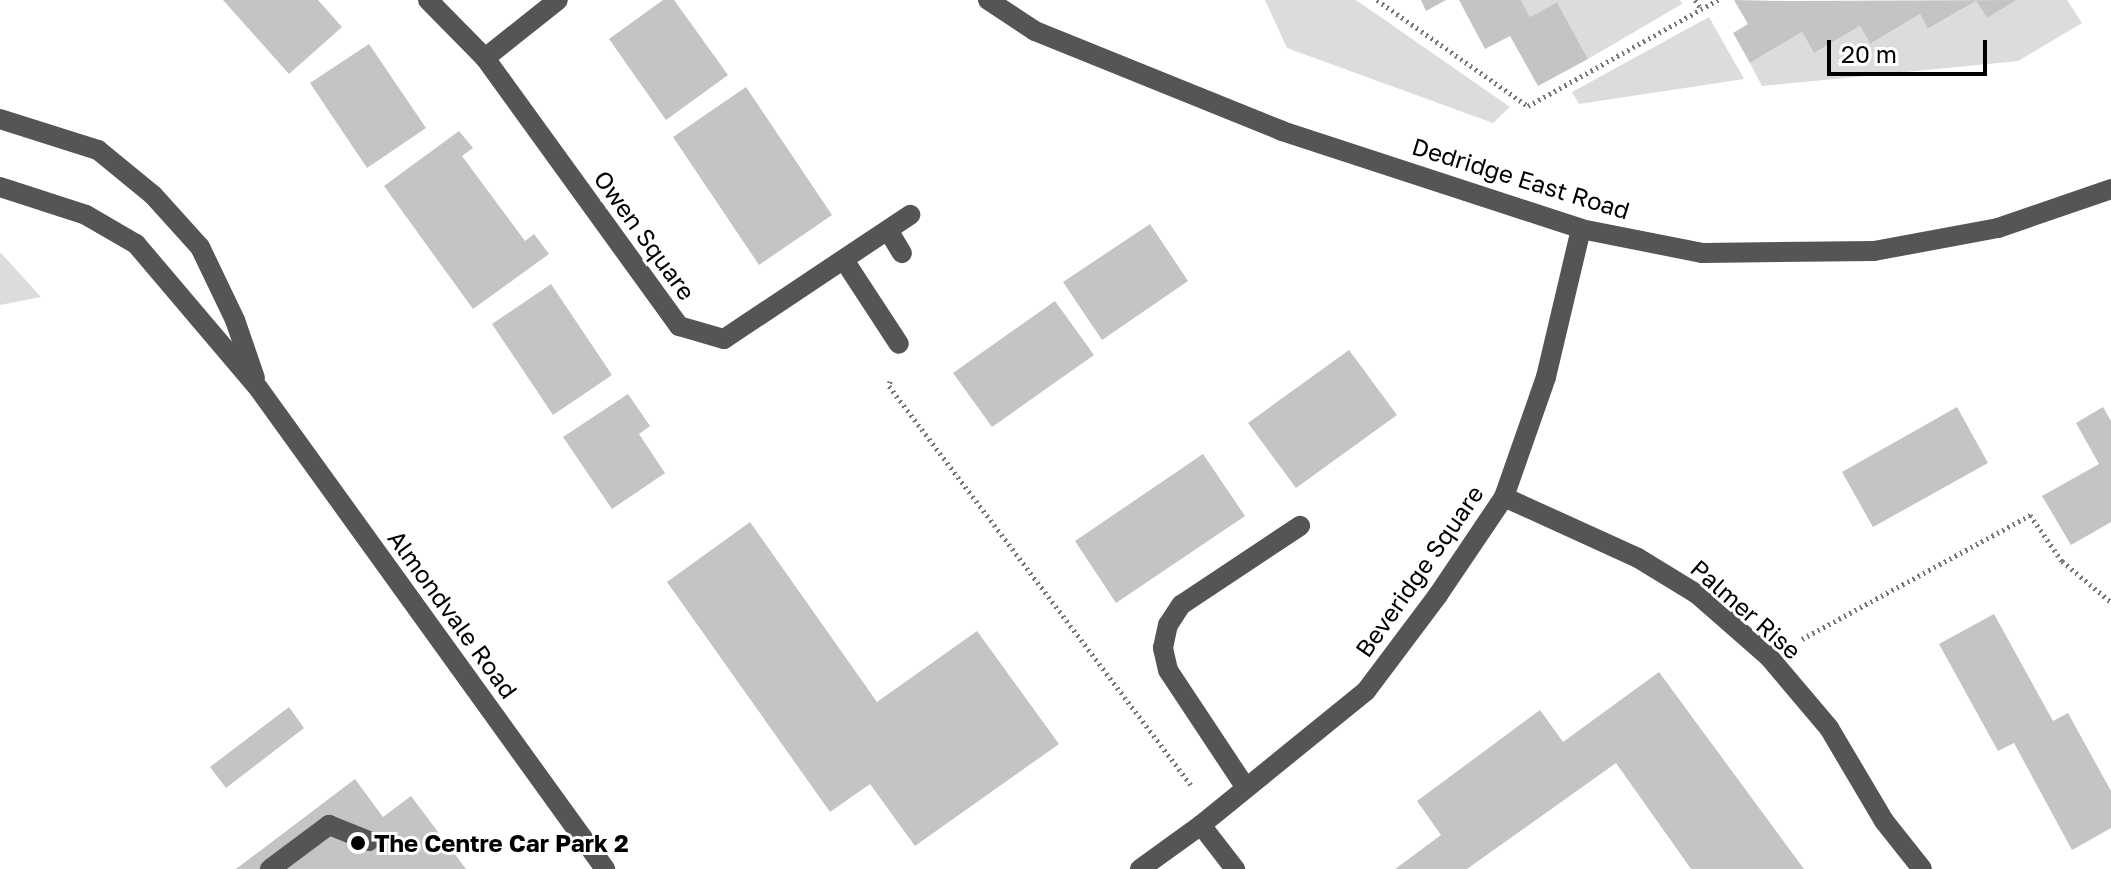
<!DOCTYPE html>
<style>
body{margin:0}
#map{position:relative;width:2111px;height:869px;overflow:hidden;background:#fff;font-family:"Golos Text",sans-serif}
div>[style]{position:absolute}
[style*='--x']{left:calc(var(--x)*1px);top:calc(var(--y)*1px);width:calc(var(--w)*1px);rotate:calc(var(--a)*1deg)}
.green>*{inset:0;background:#dcdcdc}
.building>*{inset:0;background:#c4c4c4}
.path>*{height:5px;margin-top:-2.5px;transform-origin:0;background:repeating-linear-gradient(90deg,#777 0 2px,transparent 0 6px)}
.minor>*{height:20px;margin:-10px;padding:0 10px;transform-origin:10px;border-radius:10px;background:#555}
.dots>*{width:22px;height:22px;translate:-50% -50%;box-sizing:border-box;border:4px solid #fff;border-radius:50%}
span{translate:-50% -50%;white-space:nowrap;text-align:center;line-height:1.15;-webkit-text-stroke:6px #fff;paint-order:stroke}
.street-label{font-size:24px;color:#000}
.poi-label{font-size:24px;color:#000;font-weight:700}
.left{translate:0 -50%;text-align:left}
.scale{position:absolute;left:1827px;top:40px;width:160px;height:36px;box-sizing:border-box;border:4px solid #000;border-top:0;padding-left:10px;font-size:24px;line-height:28px;white-space:nowrap;color:#000;-webkit-text-stroke:6px #fff;paint-order:stroke}
</style>
<div id="map">
<div class="green">
<i style="clip-path:polygon(1265px 0,1356px 0,1510px 107px,1493px 123px,1287px 48px)"></i>
<i style="clip-path:polygon(1521px 0,1680px 0,1682px 4px,1588px 59px,1557px 2px,1530px 17px)"></i>
<i style="clip-path:polygon(2017px 0,2067px 0,2082px 23px,2018px 61px,1762px 86px,1750px 63px,1802px 32px,1814px 53px,1860px 26px,1870px 44px,1920px 14px,1929px 29px,1976px 1px,1987px 18px)"></i>
<i style="clip-path:polygon(1709px 17px,1744px 79px,1579px 104px,1572px 92px)"></i>
<i style="clip-path:polygon(0 253px,1px 253px,41px 297px,0 305px)"></i>
</div>
<div class="building">
<i style="clip-path:polygon(223px 0,318px 0,342px 27px,289px 74px)"></i>
<i style="clip-path:polygon(663px 0,674px 0,728px 75px,666px 120px,609px 39px)"></i>
<i style="clip-path:polygon(1421px 0,1446px 0,1426px 11px)"></i>
<i style="clip-path:polygon(1459px 0,1521px 0,1530px 17px,1557px 2px,1588px 59px,1538px 86px,1510px 36px,1485px 49px)"></i>
<i style="clip-path:polygon(1734px 0,1786px 1px,2017px 0,1987px 18px,1976px 1px,1928px 29px,1920px 14px,1870px 44px,1860px 26px,1814px 53px,1802px 32px,1750px 63px,1733px 33px,1748px 24px)"></i>
<i style="clip-path:polygon(369px 44px,426px 128px,367px 168px,310px 83px)"></i>
<i style="clip-path:polygon(746px 87px,832px 215px,759px 265px,673px 137px)"></i>
<i style="clip-path:polygon(459px 131px,473px 148px,462px 156px,525px 241px,534px 234px,549px 254px,473px 309px,384px 186px)"></i>
<i style="clip-path:polygon(1150px 224px,1188px 281px,1102px 340px,1063px 282px)"></i>
<i style="clip-path:polygon(551px 284px,612px 375px,553px 415px,492px 324px)"></i>
<i style="clip-path:polygon(1055px 301px,1094px 355px,992px 427px,953px 373px)"></i>
<i style="clip-path:polygon(1349px 350px,1397px 415px,1296px 488px,1248px 423px)"></i>
<i style="clip-path:polygon(628px 394px,650px 426px,639px 434px,665px 473px,612px 509px,563px 437px)"></i>
<i style="clip-path:polygon(1957px 407px,1988px 463px,1873px 527px,1842px 472px)"></i>
<i style="clip-path:polygon(2103px 407px,2111px 421px,2111px 522px,2071px 545px,2042px 496px,2099px 464px,2076px 423px)"></i>
<i style="clip-path:polygon(1203px 454px,1245px 516px,1116px 603px,1075px 541px)"></i>
<i style="clip-path:polygon(750px 522px,877px 702px,977px 631px,1059px 744px,915px 846px,870px 784px,830px 812px,667px 582px)"></i>
<i style="clip-path:polygon(1994px 614px,2053px 721px,2068px 713px,2111px 791px,2111px 828px,2072px 850px,2014px 743px,1998px 751px,1939px 644px)"></i>
<i style="clip-path:polygon(1659px 672px,1804px 869px,1691px 869px,1616px 763px,1467px 869px,1395px 869px,1441px 835px,1417px 801px,1540px 710px,1563px 742px)"></i>
<i style="clip-path:polygon(289px 707px,304px 728px,226px 788px,210px 767px)"></i>
<i style="clip-path:polygon(355px 779px,383px 817px,411px 796px,466px 869px,236px 869px)"></i>
</div>
<div class="path">
<i style="--x:1377;--y:0;--w:184;--a:35.1"></i>
<i style="--x:1528;--y:106;--w:218;--a:-29.2"></i>
<i style="--x:1695;--y:0;--w:11;--a:56"></i>
<i style="--x:890;--y:381;--w:5;--a:101"></i>
<i style="--x:889;--y:386;--w:500;--a:52.88"></i>
<i style="--x:1802;--y:639;--w:260;--a:-28.5"></i>
<i style="--x:2030;--y:515;--w:56;--a:55.2"></i>
<i style="--x:2062;--y:561;--w:64;--a:39.9"></i>
</div>
<div class="minor">
<i style="--x:428;--y:0;--w:81;--a:45.5"></i>
<i style="--x:485;--y:58;--w:331;--a:54.1"></i>
<i style="--x:679;--y:326;--w:47;--a:16.1"></i>
<i style="--x:724;--y:339;--w:224;--a:-33.7"></i>
<i style="--x:988;--y:0;--w:56;--a:33.4"></i>
<i style="--x:1035;--y:31;--w:266;--a:22"></i>
<i style="--x:1282;--y:131;--w:315;--a:18.1"></i>
<i style="--x:1581;--y:229;--w:123;--a:11.2"></i>
<i style="--x:1702;--y:253;--w:172;--a:-0.7"></i>
<i style="--x:1874;--y:251;--w:126;--a:-10.5"></i>
<i style="--x:1998;--y:228;--w:120;--a:-19"></i>
<i style="--x:485;--y:58;--w:93;--a:-38.5"></i>
<i style="--x:0;--y:119;--w:103;--a:17.6"></i>
<i style="--x:98;--y:150;--w:71;--a:39.3"></i>
<i style="--x:153;--y:195;--w:70;--a:47.9"></i>
<i style="--x:200;--y:247;--w:81;--a:64.4"></i>
<i style="--x:235;--y:320;--w:61;--a:71"></i>
<i style="--x:0;--y:187;--w:90;--a:18"></i>
<i style="--x:86;--y:215;--w:58;--a:30.1"></i>
<i style="--x:136;--y:244;--w:190;--a:49.7"></i>
<i style="--x:259;--y:389;--w:592;--a:54.21"></i>
<i style="--x:888;--y:230;--w:27;--a:59"></i>
<i style="--x:844;--y:260;--w:100;--a:56.8"></i>
<i style="--x:1504;--y:497;--w:147;--a:24.5"></i>
<i style="--x:1638;--y:558;--w:69;--a:31.4"></i>
<i style="--x:1697;--y:594;--w:96;--a:41.2"></i>
<i style="--x:1769;--y:657;--w:93;--a:49.8"></i>
<i style="--x:1829;--y:728;--w:108;--a:59.4"></i>
<i style="--x:1884;--y:821;--w:61;--a:51.6"></i>
<i style="--x:1246;--y:788;--w:141;--a:-123.5"></i>
<i style="--x:1168;--y:670;--w:23;--a:-103"></i>
<i style="--x:1163;--y:648;--w:24;--a:-78"></i>
<i style="--x:1168;--y:625;--w:24;--a:-57"></i>
<i style="--x:1181;--y:605;--w:143;--a:-33.6"></i>
<i style="--x:1201;--y:825;--w:56;--a:52.3"></i>
<i style="--x:270;--y:869;--w:74;--a:-36.7"></i>
<i style="--x:329;--y:825;--w:43;--a:21.8"></i>
<i style="--x:1140;--y:869;--w:75;--a:-35.8"></i>
<i style="--x:1201;--y:825;--w:213;--a:-39.1"></i>
<i style="--x:1366;--y:691;--w:120;--a:-53.1"></i>
<i style="--x:1438;--y:595;--w:118;--a:-56"></i>
<i style="--x:1504;--y:497;--w:127;--a:-70.7"></i>
<i style="--x:1546;--y:377;--w:152;--a:-76.7"></i>
</div>
<div class="dots">
<i style="left:358px;top:843px;background:#000"></i>
</div>
<div class="street-label">
<span style="left:1521px;top:178px;rotate:17deg">Dedridge East Road</span>
<span style="left:645px;top:235px;rotate:54deg">Owen Square</span>
<span style="left:1419px;top:571px;rotate:-55deg">Beveridge Square</span>
<span style="left:1746px;top:609px;rotate:41deg">Palmer Rise</span>
<span style="left:453px;top:614px;rotate:54deg">Almondvale Road</span>
</div>
<div class="poi-label">
<span class="left" style="left:374px;top:843px">The Centre Car Park 2</span>
</div>
<div class="scale">20 m</div>
</div>
